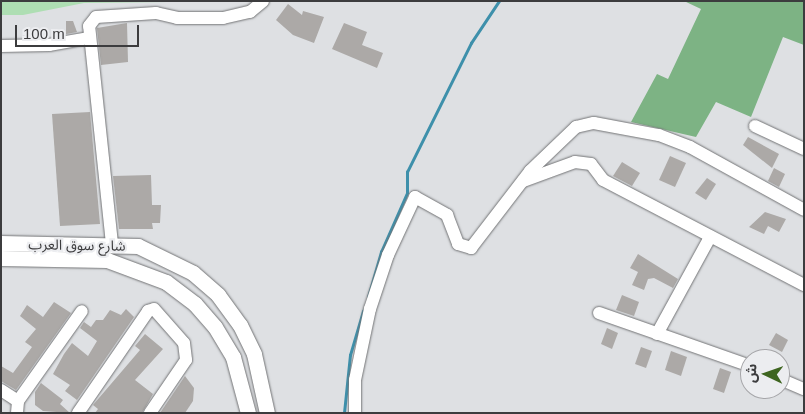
<!DOCTYPE html>
<meta charset="utf-8">
<style>
body{margin:0}
#map{position:relative;width:805px;height:414px;overflow:hidden;background:#dee0e3;font-family:Arial,"Noto Sans Arabic",sans-serif}
div>[style]{position:absolute}
[style*='--x']{left:calc(var(--x)*1px);top:calc(var(--y)*1px);width:calc(var(--w)*1px);rotate:calc(var(--a)*1deg)}
.green>*{inset:0;background:#aedeb3}
.forest>*{inset:0;background:#7db384}
.stream>*{height:2.5px;margin:-1.25px;padding:0 1.25px;transform-origin:1.25px;border-radius:1.25px;background:#3e90ab}
.building>*{inset:0;background:#aca9a7}
.roads{filter:drop-shadow(0 0 1px #727375) drop-shadow(0 0 1px #727375)}
.minor>*{height:12px;margin:-6px;padding:0 6px;transform-origin:6px;border-radius:6px;background:#fff}
.major>*{height:15px;margin:-7.5px;padding:0 7.5px;transform-origin:7.5px;border-radius:7.5px;background:#fff}
span{translate:-50% -50%;white-space:nowrap;text-align:center;line-height:1.15;-webkit-text-stroke:4.5px #ecedf0;paint-order:stroke}
.street-label{font-size:14px;color:#3c3c3e}
.frame{position:absolute;inset:0;border:2px solid #3c3c3e;pointer-events:none}
.north{position:absolute;left:740px;top:349px;width:50px;height:50px;box-sizing:border-box;background:#ecedf0;border:1px solid #a6a6a9;border-radius:50%;rotate:273deg;font-size:14px;font-weight:700;line-height:20px;text-align:center;color:#3c3c3e}
.north::after{content:'';display:block;margin:auto;width:18px;height:22px;background:#3e6520;clip-path:polygon(50% 0,100% 100%,50% 72%,0 100%)}
.scale{position:absolute;left:15px;top:25px;width:124px;height:22px;box-sizing:border-box;border:2px solid #3c3c3e;border-top:0;padding-left:6px;font-size:15px;line-height:18px;white-space:nowrap;color:#3c3c3e;-webkit-text-stroke:4px #ecedf0;paint-order:stroke}
</style>
<div id="map">
<div class="green">
<i style="clip-path:polygon(1px 1px,254px 1px,84px 3px,23px 15px,1px 15px)"></i>
</div>
<div class="forest">
<i style="clip-path:polygon(684px 1px,804px 1px,804px 45px,783px 37px,751px 117px,716px 102px,696px 137px,631px 122px,657px 74px,668px 79px,701px 9px)"></i>
</div>
<div class="stream">
<i style="--x:368;--y:297;--w:47;--a:-73.9"></i>
<i style="--x:381;--y:252;--w:64;--a:-66.2"></i>
<i style="--x:407;--y:193;--w:21;--a:-90"></i>
<i style="--x:407;--y:172;--w:144;--a:-63.6"></i>
<i style="--x:471;--y:43;--w:50;--a:-56.3"></i>
<i style="--x:344;--y:413;--w:58;--a:-84.1"></i>
<i style="--x:350;--y:355;--w:46;--a:-73.5"></i>
</div>
<div class="building">
<i style="clip-path:polygon(288px 4px,302px 15px,303px 11px,324px 17px,314px 43px,293px 35px,276px 20px)"></i>
<i style="clip-path:polygon(66px 21px,73px 21px,77px 32px,66px 34px)"></i>
<i style="clip-path:polygon(127px 23px,128px 62px,101px 65px,97px 28px)"></i>
<i style="clip-path:polygon(344px 23px,367px 32px,362px 45px,383px 53px,377px 68px,332px 49px)"></i>
<i style="clip-path:polygon(90px 112px,100px 224px,60px 226px,52px 114px)"></i>
<i style="clip-path:polygon(748px 137px,779px 154px,772px 168px,743px 145px)"></i>
<i style="clip-path:polygon(670px 156px,686px 163px,675px 187px,659px 180px)"></i>
<i style="clip-path:polygon(622px 162px,640px 173px,632px 186px,613px 176px)"></i>
<i style="clip-path:polygon(774px 168px,785px 174px,779px 187px,768px 181px)"></i>
<i style="clip-path:polygon(151px 175px,152px 205px,161px 205px,160px 223px,152px 223px,153px 229px,119px 229px,113px 176px)"></i>
<i style="clip-path:polygon(707px 178px,716px 184px,706px 200px,695px 193px)"></i>
<i style="clip-path:polygon(765px 212px,786px 219px,779px 232px,768px 226px,764px 234px,749px 227px)"></i>
<i style="clip-path:polygon(638px 254px,678px 279px,673px 288px,654px 278px,648px 279px,644px 290px,632px 285px,638px 272px,630px 268px)"></i>
<i style="clip-path:polygon(622px 295px,639px 302px,634px 316px,616px 310px)"></i>
<i style="clip-path:polygon(54px 302px,71px 313px,16px 390px,1px 381px,1px 366px,13px 373px,32px 347px,25px 342px,36px 329px,20px 316px,27px 305px,43px 317px)"></i>
<i style="clip-path:polygon(126px 309px,134px 317px,77px 400px,65px 391px,70px 385px,53px 374px,64px 354px,72px 343px,88px 356px,97px 341px,80px 328px,84px 322px,91px 327px,96px 320px,103px 320px,110px 310px,121px 315px)"></i>
<i style="clip-path:polygon(607px 328px,618px 333px,612px 349px,601px 344px)"></i>
<i style="clip-path:polygon(776px 333px,788px 340px,782px 352px,769px 345px)"></i>
<i style="clip-path:polygon(145px 334px,163px 349px,135px 380px,153px 394px,142px 413px,95px 413px,98px 409px,93px 405px,140px 350px,135px 346px)"></i>
<i style="clip-path:polygon(641px 347px,652px 351px,646px 368px,635px 364px)"></i>
<i style="clip-path:polygon(671px 351px,687px 357px,681px 376px,665px 370px)"></i>
<i style="clip-path:polygon(720px 368px,731px 372px,724px 393px,713px 389px)"></i>
<i style="clip-path:polygon(185px 376px,194px 388px,193px 401px,185px 413px,160px 413px)"></i>
<i style="clip-path:polygon(41px 383px,63px 400px,60px 404px,70px 413px,43px 411px,35px 405px,35px 392px)"></i>
</div>
<div class="roads">
<div class="minor">
<i style="--x:1;--y:46;--w:48;--a:-1.2"></i>
<i style="--x:49;--y:45;--w:41;--a:-9.9"></i>
<i style="--x:755;--y:126;--w:54;--a:25.1"></i>
<i style="--x:523;--y:181;--w:55;--a:-20.1"></i>
<i style="--x:575;--y:162;--w:16;--a:7"></i>
<i style="--x:591;--y:164;--w:20;--a:53"></i>
<i style="--x:603;--y:180;--w:227;--a:27.6"></i>
<i style="--x:112;--y:244;--w:219;--a:-96"></i>
<i style="--x:89;--y:26;--w:11;--a:-52"></i>
<i style="--x:96;--y:17;--w:60;--a:-3.8"></i>
<i style="--x:156;--y:13;--w:22;--a:13"></i>
<i style="--x:177;--y:18;--w:46;--a:0"></i>
<i style="--x:223;--y:18;--w:28;--a:-13"></i>
<i style="--x:250;--y:12;--w:17;--a:-40"></i>
<i style="--x:599;--y:313;--w:160;--a:19.3"></i>
<i style="--x:657;--y:334;--w:111;--a:-61.3"></i>
<i style="--x:780;--y:379;--w:26;--a:23"></i>
<i style="--x:1;--y:390;--w:20;--a:33"></i>
<i style="--x:17;--y:413;--w:12;--a:-85"></i>
<i style="--x:18;--y:401;--w:110;--a:-54.6"></i>
<i style="--x:78;--y:413;--w:124;--a:-55.5"></i>
<i style="--x:148;--y:311;--w:6;--a:-18"></i>
<i style="--x:154;--y:309;--w:45;--a:48.6"></i>
<i style="--x:184;--y:343;--w:17;--a:83"></i>
<i style="--x:186;--y:360;--w:64;--a:124.2"></i>
<i style="--x:355;--y:413;--w:33;--a:-90"></i>
<i style="--x:355;--y:380;--w:73;--a:-78.1"></i>
<i style="--x:370;--y:309;--w:57;--a:-71.6"></i>
<i style="--x:388;--y:255;--w:64;--a:-65"></i>
<i style="--x:415;--y:197;--w:37;--a:29"></i>
<i style="--x:447;--y:215;--w:31;--a:69"></i>
<i style="--x:458;--y:244;--w:14;--a:17"></i>
<i style="--x:471;--y:248;--w:97;--a:-52.5"></i>
<i style="--x:530;--y:171;--w:64;--a:-43.7"></i>
<i style="--x:576;--y:127;--w:18;--a:-13"></i>
<i style="--x:594;--y:123;--w:66;--a:10.5"></i>
<i style="--x:659;--y:135;--w:33;--a:21"></i>
<i style="--x:690;--y:147;--w:130;--a:28.9"></i>
</div>
<div class="major">
<i style="--x:1;--y:243;--w:137;--a:1.3"></i>
<i style="--x:138;--y:246;--w:61;--a:26.1"></i>
<i style="--x:193;--y:273;--w:33;--a:41"></i>
<i style="--x:218;--y:295;--w:37;--a:54"></i>
<i style="--x:240;--y:325;--w:32;--a:64"></i>
<i style="--x:254;--y:354;--w:60;--a:77.6"></i>
<i style="--x:1;--y:258;--w:106;--a:1.1"></i>
<i style="--x:107;--y:260;--w:63;--a:20.4"></i>
<i style="--x:166;--y:282;--w:36;--a:37"></i>
<i style="--x:195;--y:304;--w:30;--a:49"></i>
<i style="--x:215;--y:327;--w:35;--a:59"></i>
<i style="--x:233;--y:357;--w:58;--a:75"></i>
</div>
</div>
<div class="street-label">
<span style="left:77px;top:245px;rotate:1deg">شارع سوق العرب</span>
</div>
<div class="frame"></div>
<div class="north">ش</div>
<div class="scale">100 m</div>
</div>
